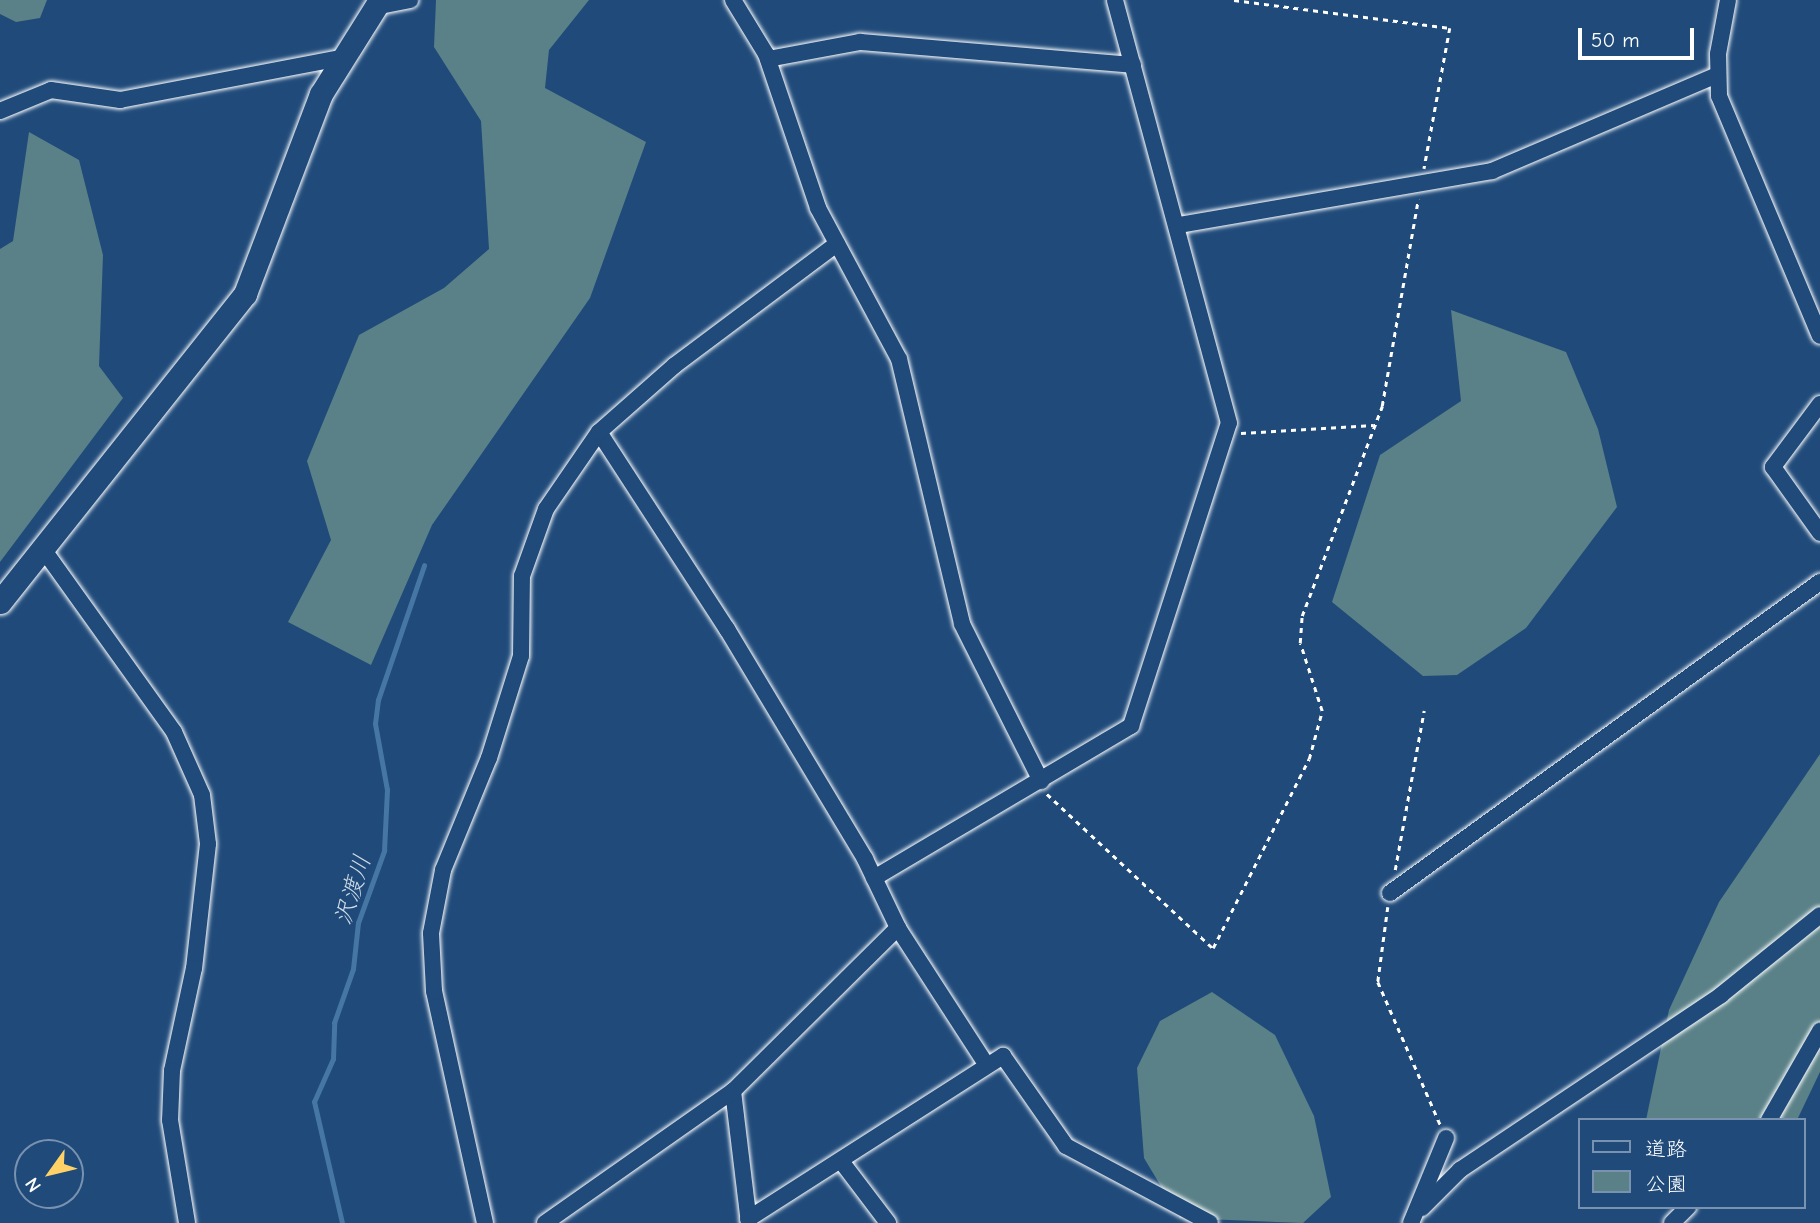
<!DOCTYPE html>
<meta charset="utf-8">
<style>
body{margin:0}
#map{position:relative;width:1820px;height:1223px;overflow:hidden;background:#1f4a7a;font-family:"Comic Neue","Klee One",sans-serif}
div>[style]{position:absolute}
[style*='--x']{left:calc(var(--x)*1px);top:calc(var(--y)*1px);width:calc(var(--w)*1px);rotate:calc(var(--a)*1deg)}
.green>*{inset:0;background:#598187}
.stream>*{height:4.5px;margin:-2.25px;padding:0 2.25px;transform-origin:2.25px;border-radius:2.25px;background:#4676a3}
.path>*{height:2.5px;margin-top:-1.25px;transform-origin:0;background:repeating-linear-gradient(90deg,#fff 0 5px,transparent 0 10px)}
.roads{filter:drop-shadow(0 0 2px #fff) drop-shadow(0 0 2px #fff)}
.street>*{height:16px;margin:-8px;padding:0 8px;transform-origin:8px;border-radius:8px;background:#1f4a7a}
.secondary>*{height:23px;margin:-11.5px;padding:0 11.5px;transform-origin:11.5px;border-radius:11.5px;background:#1f4a7a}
span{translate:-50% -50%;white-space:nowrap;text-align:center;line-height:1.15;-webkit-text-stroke:5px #1f4a7a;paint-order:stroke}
.water-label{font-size:24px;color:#d1dde8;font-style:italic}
.legend{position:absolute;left:1578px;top:1118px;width:228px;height:91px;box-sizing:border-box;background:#1f4a7a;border:2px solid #7992af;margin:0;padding:9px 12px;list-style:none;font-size:21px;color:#fff}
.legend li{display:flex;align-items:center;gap:14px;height:35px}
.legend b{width:35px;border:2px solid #7992af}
.north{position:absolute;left:14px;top:1139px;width:70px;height:70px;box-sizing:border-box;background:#1f4a7a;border:2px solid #7992af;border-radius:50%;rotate:236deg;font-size:19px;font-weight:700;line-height:28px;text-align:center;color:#fff}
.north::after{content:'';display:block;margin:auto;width:24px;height:32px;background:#ffd166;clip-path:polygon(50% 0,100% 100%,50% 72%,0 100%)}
.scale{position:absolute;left:1578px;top:28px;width:116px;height:32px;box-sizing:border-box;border:4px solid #fff;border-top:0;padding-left:9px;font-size:21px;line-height:24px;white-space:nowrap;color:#fff;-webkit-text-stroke:5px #1f4a7a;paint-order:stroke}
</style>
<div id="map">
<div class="green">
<i style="clip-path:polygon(0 0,47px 0,40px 18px,16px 22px,0 14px)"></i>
<i style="clip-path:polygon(436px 0,589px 0,549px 50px,545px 88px,646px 142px,590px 298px,432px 525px,371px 665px,288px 622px,331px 540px,307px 461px,359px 335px,444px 288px,489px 249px,481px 121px,434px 47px)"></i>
<i style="clip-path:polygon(29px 132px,79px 160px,103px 255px,99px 366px,123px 398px,0 562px,0 249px,13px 241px)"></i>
<i style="clip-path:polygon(1451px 310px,1566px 352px,1598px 429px,1617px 507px,1526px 628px,1457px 675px,1423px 676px,1332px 602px,1380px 455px,1461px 401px)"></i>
<i style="clip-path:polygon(1820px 754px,1820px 1072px,1797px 1120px,1646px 1120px,1669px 1010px,1719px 902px)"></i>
<i style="clip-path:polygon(1212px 992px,1275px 1035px,1314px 1116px,1331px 1197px,1303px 1223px,1180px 1218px,1144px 1158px,1137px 1068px,1160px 1021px)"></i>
</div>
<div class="stream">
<i style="--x:342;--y:1223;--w:124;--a:-103"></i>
<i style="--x:314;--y:1102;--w:47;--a:-66.2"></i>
<i style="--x:333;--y:1059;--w:36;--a:-88"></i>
<i style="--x:334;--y:1023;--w:57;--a:-70.6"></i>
<i style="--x:353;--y:969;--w:46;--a:-83.8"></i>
<i style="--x:358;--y:923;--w:77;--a:-70.1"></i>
<i style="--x:384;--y:851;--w:61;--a:-87.2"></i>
<i style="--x:387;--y:790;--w:67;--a:-100.3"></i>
<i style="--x:375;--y:724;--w:24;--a:-83"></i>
<i style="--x:378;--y:700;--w:142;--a:-71.1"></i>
</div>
<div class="path">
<i style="--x:1234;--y:0;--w:218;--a:7.4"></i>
<i style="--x:1450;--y:28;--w:143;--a:100.4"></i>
<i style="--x:1241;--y:433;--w:133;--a:-3.4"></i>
<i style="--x:1047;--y:794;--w:226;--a:42.9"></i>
<i style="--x:1213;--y:948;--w:212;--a:-63.1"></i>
<i style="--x:1309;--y:759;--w:50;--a:-74.8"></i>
<i style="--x:1322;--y:711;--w:71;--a:-107.9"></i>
<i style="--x:1300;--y:643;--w:27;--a:-86"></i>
<i style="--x:1302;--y:616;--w:225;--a:-69.1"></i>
<i style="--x:1382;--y:406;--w:210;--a:-80.1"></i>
<i style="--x:1395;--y:870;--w:162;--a:-79.7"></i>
<i style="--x:1388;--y:907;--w:76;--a:97.6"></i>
<i style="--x:1378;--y:982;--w:157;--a:66.4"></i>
</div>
<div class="roads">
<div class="street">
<i style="--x:733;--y:0;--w:63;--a:58.6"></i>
<i style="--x:766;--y:54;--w:163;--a:71.3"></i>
<i style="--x:818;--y:208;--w:171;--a:61.8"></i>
<i style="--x:899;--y:359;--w:272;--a:76.6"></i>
<i style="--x:962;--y:624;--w:176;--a:63.3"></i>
<i style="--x:1728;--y:0;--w:55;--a:100.5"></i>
<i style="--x:1718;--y:54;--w:42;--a:88.6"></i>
<i style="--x:1719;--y:96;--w:260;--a:67.2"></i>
<i style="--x:374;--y:7;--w:37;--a:-11"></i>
<i style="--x:768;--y:59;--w:94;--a:-10.5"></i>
<i style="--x:860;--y:42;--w:274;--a:4.8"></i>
<i style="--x:0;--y:111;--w:55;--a:-22.4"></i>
<i style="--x:51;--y:90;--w:70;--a:8.2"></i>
<i style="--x:120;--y:100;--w:225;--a:-10.8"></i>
<i style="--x:1179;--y:225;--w:318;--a:-9.8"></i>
<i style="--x:1492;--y:171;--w:245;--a:-23.1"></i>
<i style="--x:1820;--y:404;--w:79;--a:126.7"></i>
<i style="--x:1773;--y:467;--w:81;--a:54.5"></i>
<i style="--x:599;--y:432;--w:235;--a:57"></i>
<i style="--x:727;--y:629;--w:268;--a:59"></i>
<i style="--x:865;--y:859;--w:76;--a:64.4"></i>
<i style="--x:898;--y:928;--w:162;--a:57.1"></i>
<i style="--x:43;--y:549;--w:225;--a:54.4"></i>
<i style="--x:174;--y:732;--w:69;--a:66"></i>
<i style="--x:202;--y:795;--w:49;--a:83"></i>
<i style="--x:208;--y:844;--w:125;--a:96.4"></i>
<i style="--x:194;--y:968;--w:105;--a:102.1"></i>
<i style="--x:172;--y:1071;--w:49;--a:92.3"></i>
<i style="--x:170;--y:1120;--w:104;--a:80.6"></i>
<i style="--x:874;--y:878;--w:299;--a:-30.6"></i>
<i style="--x:1131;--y:726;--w:318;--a:-72.1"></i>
<i style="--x:1229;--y:423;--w:438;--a:-105.1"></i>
<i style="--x:1390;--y:893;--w:531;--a:-35.88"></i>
<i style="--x:733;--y:1091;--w:133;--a:83.1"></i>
<i style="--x:1769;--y:1120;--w:103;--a:-60.2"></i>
<i style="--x:841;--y:1161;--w:78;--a:52.8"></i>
<i style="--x:1422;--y:1208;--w:54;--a:-45"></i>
<i style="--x:1460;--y:1170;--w:314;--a:-33.8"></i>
<i style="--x:1721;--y:995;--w:127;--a:-38.9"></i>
<i style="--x:748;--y:1219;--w:303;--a:-32.6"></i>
<i style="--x:1003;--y:1056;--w:110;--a:55"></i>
<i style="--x:1066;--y:1146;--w:163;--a:28.1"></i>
<i style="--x:485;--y:1223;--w:238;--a:-102.4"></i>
<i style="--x:434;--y:991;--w:58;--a:-93"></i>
<i style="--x:431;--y:933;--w:64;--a:-79.2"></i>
<i style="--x:443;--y:870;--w:121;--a:-67.7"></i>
<i style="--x:489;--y:758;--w:107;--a:-72.6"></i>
<i style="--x:521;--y:656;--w:80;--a:-89.3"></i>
<i style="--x:522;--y:576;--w:71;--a:-70.3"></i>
<i style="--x:546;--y:509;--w:93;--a:-55.5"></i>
<i style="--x:599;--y:432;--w:101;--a:-41.4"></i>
<i style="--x:675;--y:365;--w:202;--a:-36.8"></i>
<i style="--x:545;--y:1223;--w:230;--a:-35.1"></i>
<i style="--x:733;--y:1091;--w:232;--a:-44.7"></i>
<i style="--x:1411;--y:1223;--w:92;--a:-67.6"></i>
<i style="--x:1672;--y:1223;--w:23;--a:-45"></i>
</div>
<div class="secondary">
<i style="--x:0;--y:602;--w:394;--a:-51.5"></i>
<i style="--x:245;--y:294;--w:214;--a:-69.2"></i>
<i style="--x:321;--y:94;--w:111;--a:-57.9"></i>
</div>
</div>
<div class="water-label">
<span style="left:353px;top:890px;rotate:-73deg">沢渡川</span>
</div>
<ul class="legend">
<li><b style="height:9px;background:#1f4a7a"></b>道路</li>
<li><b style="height:19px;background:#598187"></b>公園</li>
</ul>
<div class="north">N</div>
<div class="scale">50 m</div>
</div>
